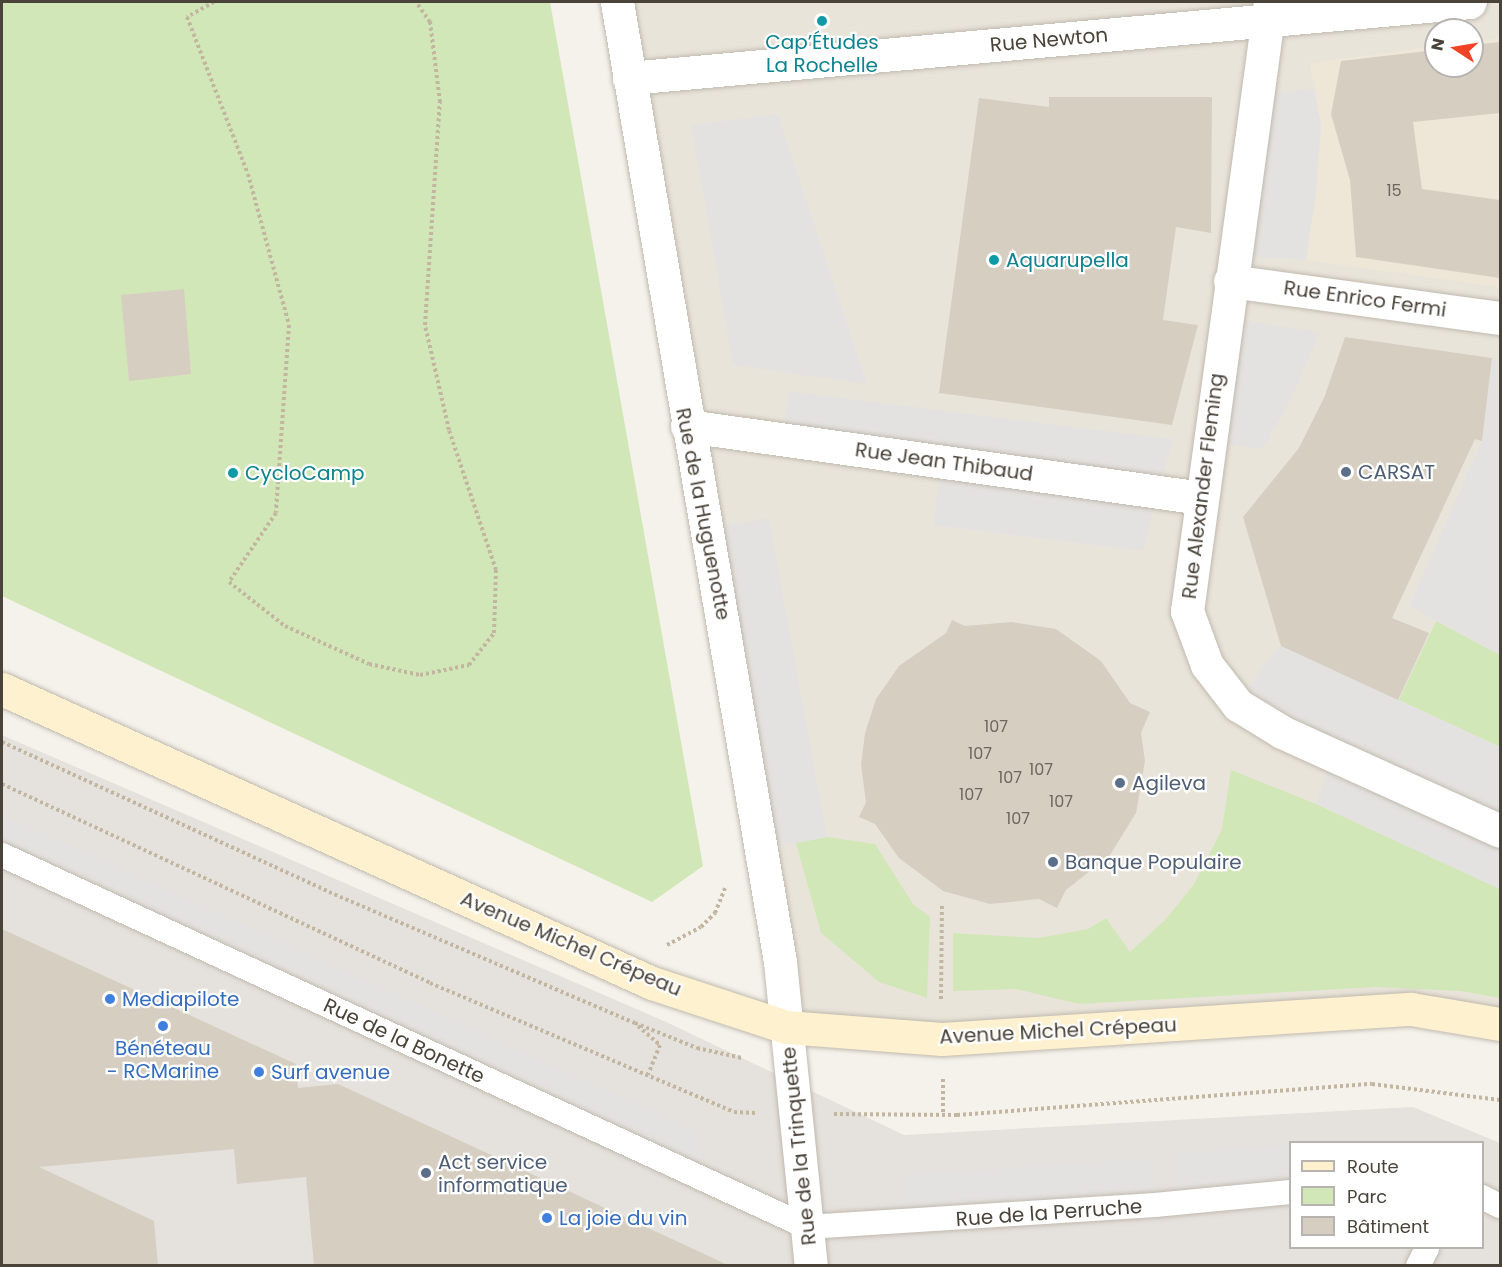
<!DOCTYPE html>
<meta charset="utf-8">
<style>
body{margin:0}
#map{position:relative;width:1502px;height:1267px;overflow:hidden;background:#f5f2ec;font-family:Poppins,sans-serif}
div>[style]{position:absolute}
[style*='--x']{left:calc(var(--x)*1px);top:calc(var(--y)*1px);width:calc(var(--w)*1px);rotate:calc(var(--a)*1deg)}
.residential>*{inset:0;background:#e9e4da}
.industrial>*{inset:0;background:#e5e1dd}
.education>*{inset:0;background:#eee7d7}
.green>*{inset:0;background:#d2e7b7}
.parking>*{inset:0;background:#e4e2e0}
.building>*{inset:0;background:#d7cec2}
.path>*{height:4px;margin-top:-2px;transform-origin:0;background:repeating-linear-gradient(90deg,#c2b6a0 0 3px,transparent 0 6px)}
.roads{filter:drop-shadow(0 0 2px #c1baae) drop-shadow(0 0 2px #c1baae)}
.lane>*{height:24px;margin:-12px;padding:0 12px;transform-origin:12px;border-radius:12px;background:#fff}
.street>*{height:33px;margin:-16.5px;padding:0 16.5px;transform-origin:16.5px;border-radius:16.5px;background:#fff}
.secondary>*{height:33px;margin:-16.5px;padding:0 16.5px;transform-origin:16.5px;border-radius:16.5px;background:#fdf1cf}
.dots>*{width:16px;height:16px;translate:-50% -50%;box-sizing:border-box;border:3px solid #fff;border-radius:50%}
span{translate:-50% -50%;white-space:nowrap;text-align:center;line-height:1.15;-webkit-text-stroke:4.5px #fff;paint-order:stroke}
.number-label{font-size:16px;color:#6d665b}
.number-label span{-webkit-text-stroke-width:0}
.street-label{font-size:20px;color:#4a4339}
.culture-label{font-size:20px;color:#0d838f}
.left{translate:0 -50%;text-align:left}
.service-label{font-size:20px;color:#4e5e75}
.shop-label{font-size:20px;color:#366cbe}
.frame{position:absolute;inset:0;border:3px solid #4a4339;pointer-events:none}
.legend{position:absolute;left:1289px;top:1141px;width:195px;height:108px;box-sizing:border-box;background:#fff;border:2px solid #b7b4b0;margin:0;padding:8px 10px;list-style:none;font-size:18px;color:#4a4339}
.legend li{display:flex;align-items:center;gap:12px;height:30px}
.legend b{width:30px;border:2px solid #b7b4b0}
.north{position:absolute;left:1424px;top:18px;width:60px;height:60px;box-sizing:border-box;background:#fff;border:2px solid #b7b4b0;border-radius:50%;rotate:282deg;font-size:16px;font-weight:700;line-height:24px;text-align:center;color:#4a4339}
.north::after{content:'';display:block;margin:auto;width:21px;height:27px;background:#f14427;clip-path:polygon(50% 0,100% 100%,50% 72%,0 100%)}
</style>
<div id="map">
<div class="residential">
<i style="clip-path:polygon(evenodd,619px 2px,1500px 2px,1500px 1029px,1412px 1014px,785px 1027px,619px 2px,1436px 30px,1472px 30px,1472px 66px,1436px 66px,1436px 30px)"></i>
</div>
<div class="industrial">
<i style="clip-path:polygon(evenodd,2px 735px,664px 1021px,904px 1135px,1413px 1107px,1500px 1143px,1500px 1265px,2px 1265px,2px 735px,1290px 1142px,1482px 1142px,1482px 1248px,1290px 1248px,1290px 1142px)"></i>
</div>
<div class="education">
<i style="clip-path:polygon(1500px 38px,1500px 287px,1306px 260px,1316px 193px,1321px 126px,1310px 63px,1436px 46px,1436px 66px,1472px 66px,1472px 41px)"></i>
</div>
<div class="green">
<i style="clip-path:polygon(2px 2px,550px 2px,703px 866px,652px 902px,2px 596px)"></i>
<i style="clip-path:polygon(1436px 621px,1500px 655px,1500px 747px,1399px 700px)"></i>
<i style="clip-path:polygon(1231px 770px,1316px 804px,1500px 889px,1500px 998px,1460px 991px,1377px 987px,1079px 1004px,1016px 989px,953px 991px,953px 933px,1038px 938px,1088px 929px,1106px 918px,1130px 952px,1166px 919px,1194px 884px,1222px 829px)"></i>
<i style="clip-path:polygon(827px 837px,875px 844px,913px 904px,930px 917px,927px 998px,879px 982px,821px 933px,796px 843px)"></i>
</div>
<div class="parking">
<i style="clip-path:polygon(1314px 88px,1321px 126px,1316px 193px,1306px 260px,1234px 256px,1256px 96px)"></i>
<i style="clip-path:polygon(778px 114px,867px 384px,733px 365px,691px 125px)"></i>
<i style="clip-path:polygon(1224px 317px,1320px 332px,1289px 403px,1262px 449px,1209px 442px)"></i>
<i style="clip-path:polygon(1492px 358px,1500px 359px,1500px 655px,1409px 606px,1482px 441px)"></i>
<i style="clip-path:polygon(789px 391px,1173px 439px,1143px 551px,933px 525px,942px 462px,782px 439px)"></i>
<i style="clip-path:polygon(769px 518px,827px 837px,760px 850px,708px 529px)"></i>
<i style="clip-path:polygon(1281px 646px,1500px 747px,1500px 889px,1316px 804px,1333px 754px,1238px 705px,1264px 664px)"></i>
<i style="clip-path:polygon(2px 813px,700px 1131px,704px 1170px,2px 855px)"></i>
<i style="clip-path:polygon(1290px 1144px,1290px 1192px,1177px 1194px,1174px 1153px)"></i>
<i style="clip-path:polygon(1151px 1158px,1155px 1205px,903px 1223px,900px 1175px)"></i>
</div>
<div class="building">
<i style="clip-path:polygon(1500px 42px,1500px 113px,1413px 122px,1422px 189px,1500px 200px,1500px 278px,1356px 257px,1350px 180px,1331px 114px,1341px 61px,1436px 50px,1436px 66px,1472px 66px,1472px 45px)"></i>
<i style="clip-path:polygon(1049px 97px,1212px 97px,1211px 233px,1176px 227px,1163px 320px,1198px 325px,1172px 425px,939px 393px,979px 98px,1049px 107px)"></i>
<i style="clip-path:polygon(184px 289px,191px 374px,129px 381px,121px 295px)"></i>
<i style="clip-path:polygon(1345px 337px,1492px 358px,1482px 441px,1475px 439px,1392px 618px,1429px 633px,1398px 700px,1281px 646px,1243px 517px,1299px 448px,1324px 398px)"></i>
<i style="clip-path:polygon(952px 620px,965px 626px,1011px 622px,1056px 629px,1101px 661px,1130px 703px,1150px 712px,1141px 733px,1145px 761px,1136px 813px,1110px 855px,1066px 890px,1057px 908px,1039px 899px,990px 904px,943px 891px,899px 858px,875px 824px,859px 817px,866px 802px,861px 765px,865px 733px,876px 699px,899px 666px,946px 633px)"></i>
<i style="clip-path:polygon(2px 929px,296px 1064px,298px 1088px,338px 1084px,730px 1266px,314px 1266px,306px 1177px,237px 1184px,234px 1149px,39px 1167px,154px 1221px,158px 1266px,2px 1266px)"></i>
</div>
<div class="path">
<i style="--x:214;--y:2;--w:31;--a:151"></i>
<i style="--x:187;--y:17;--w:168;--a:68.8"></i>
<i style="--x:248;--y:174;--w:156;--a:74.8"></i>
<i style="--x:289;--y:325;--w:188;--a:94"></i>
<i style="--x:276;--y:513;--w:83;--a:124.3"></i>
<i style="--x:229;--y:582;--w:71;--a:38.2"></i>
<i style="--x:285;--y:626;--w:92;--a:24.3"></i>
<i style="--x:369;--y:664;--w:52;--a:12.2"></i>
<i style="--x:420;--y:675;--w:50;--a:-11.5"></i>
<i style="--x:469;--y:665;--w:41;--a:-52"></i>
<i style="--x:494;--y:633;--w:63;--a:-88.2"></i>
<i style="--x:496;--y:570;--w:148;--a:-108.6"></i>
<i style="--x:449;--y:430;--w:108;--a:-102.9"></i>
<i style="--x:425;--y:325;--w:224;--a:-86.2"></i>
<i style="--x:440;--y:102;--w:81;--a:-97.1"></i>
<i style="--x:430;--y:22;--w:24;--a:-125"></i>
<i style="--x:2;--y:742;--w:360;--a:24.6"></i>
<i style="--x:329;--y:892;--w:333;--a:23.2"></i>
<i style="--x:635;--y:1023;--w:67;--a:22"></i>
<i style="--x:697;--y:1048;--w:46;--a:12.5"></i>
<i style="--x:2;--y:784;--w:472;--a:24.9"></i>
<i style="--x:430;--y:983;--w:330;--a:23"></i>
<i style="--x:734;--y:1112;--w:21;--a:3"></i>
<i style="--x:667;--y:945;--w:38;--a:-28"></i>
<i style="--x:701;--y:927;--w:20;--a:-45"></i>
<i style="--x:715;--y:913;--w:27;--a:-68"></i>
<i style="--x:941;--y:999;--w:95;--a:-89.4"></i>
<i style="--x:638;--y:1026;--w:29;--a:41"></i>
<i style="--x:660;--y:1045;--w:32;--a:112"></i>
<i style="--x:943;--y:1079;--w:35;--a:90"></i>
<i style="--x:834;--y:1114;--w:123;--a:0.5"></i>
<i style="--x:957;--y:1115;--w:416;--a:-4.3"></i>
<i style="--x:1372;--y:1084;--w:129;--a:7.1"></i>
</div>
<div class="roads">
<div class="lane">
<i style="--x:2;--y:855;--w:887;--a:24.8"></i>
<i style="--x:807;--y:1227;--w:349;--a:-3.6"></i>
<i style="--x:1155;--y:1205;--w:136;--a:-5.5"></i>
<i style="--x:1482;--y:1197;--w:20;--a:27"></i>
<i style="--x:1418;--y:1266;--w:20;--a:-63"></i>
</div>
<div class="street">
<i style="--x:617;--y:2;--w:974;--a:80.36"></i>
<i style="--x:780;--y:962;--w:306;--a:84.2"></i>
<i style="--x:1270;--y:2;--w:615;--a:97.76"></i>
<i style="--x:1187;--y:611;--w:58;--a:69.7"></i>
<i style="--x:1207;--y:665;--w:51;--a:52.2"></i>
<i style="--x:1238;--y:705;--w:52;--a:31.5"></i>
<i style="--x:1282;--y:732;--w:239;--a:24.4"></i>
<i style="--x:629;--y:78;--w:844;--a:-5.16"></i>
<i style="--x:1230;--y:281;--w:273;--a:7.8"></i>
<i style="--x:687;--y:426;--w:520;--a:7.96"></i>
</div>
<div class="secondary">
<i style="--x:2;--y:689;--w:713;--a:24.34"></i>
<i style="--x:652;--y:983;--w:141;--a:18.2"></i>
<i style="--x:786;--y:1027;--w:156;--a:4.4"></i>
<i style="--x:942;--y:1039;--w:470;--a:-3.7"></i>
<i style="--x:1411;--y:1009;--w:90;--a:9.6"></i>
</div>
</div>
<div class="dots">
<i style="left:822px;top:21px;background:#0f9aa8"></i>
<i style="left:994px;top:260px;background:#0f9aa8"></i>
<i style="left:1346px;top:472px;background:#5c6f8a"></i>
<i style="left:233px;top:473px;background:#0f9aa8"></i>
<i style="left:1120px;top:783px;background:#5c6f8a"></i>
<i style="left:1053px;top:862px;background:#5c6f8a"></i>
<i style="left:110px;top:999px;background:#3f7fe0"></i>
<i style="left:163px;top:1026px;background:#3f7fe0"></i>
<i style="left:259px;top:1072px;background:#3f7fe0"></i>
<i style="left:426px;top:1173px;background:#5c6f8a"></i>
<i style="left:547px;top:1218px;background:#3f7fe0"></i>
</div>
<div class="number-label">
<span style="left:1394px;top:191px">15</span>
<span style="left:996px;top:727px">107</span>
<span style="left:980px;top:754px">107</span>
<span style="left:1041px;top:770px">107</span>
<span style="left:1010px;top:778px">107</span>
<span style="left:971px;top:795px">107</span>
<span style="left:1061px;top:802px">107</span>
<span style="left:1018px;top:819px">107</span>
</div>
<div class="street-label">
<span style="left:1049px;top:40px;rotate:-5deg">Rue Newton</span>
<span style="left:1365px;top:299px;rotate:8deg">Rue Enrico Fermi</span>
<span style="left:944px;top:462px;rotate:8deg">Rue Jean Thibaud</span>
<span style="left:1203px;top:486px;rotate:-83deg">Rue Alexander Fleming</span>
<span style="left:703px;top:514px;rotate:79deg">Rue de la Huguenotte</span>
<span style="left:571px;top:944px;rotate:23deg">Avenue Michel Crépeau</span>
<span style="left:1058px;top:1031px;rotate:-3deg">Avenue Michel Crépeau</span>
<span style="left:404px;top:1041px;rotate:25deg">Rue de la Bonette</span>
<span style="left:799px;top:1146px;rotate:-96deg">Rue de la Trinquette</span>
<span style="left:1049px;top:1213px;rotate:-4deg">Rue de la Perruche</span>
</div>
<div class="culture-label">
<span style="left:822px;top:54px">Cap’Études<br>La Rochelle</span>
<span class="left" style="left:1006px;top:260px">Aquarupella</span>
<span class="left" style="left:245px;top:473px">CycloCamp</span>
</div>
<div class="service-label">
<span class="left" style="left:1358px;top:472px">CARSAT</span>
<span class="left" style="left:1132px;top:783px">Agileva</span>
<span class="left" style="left:1065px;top:862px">Banque Populaire</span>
<span class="left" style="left:438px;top:1174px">Act service<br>informatique</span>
</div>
<div class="shop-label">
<span class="left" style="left:122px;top:999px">Mediapilote</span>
<span style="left:163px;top:1060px">Bénéteau<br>- RCMarine</span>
<span class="left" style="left:271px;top:1072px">Surf avenue</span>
<span class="left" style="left:559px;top:1218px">La joie du vin</span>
</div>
<div class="frame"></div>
<ul class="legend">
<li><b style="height:8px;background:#fdf1cf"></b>Route</li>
<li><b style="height:16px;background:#d2e7b7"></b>Parc</li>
<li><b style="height:16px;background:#d7cec2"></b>Bâtiment</li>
</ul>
<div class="north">N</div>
</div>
